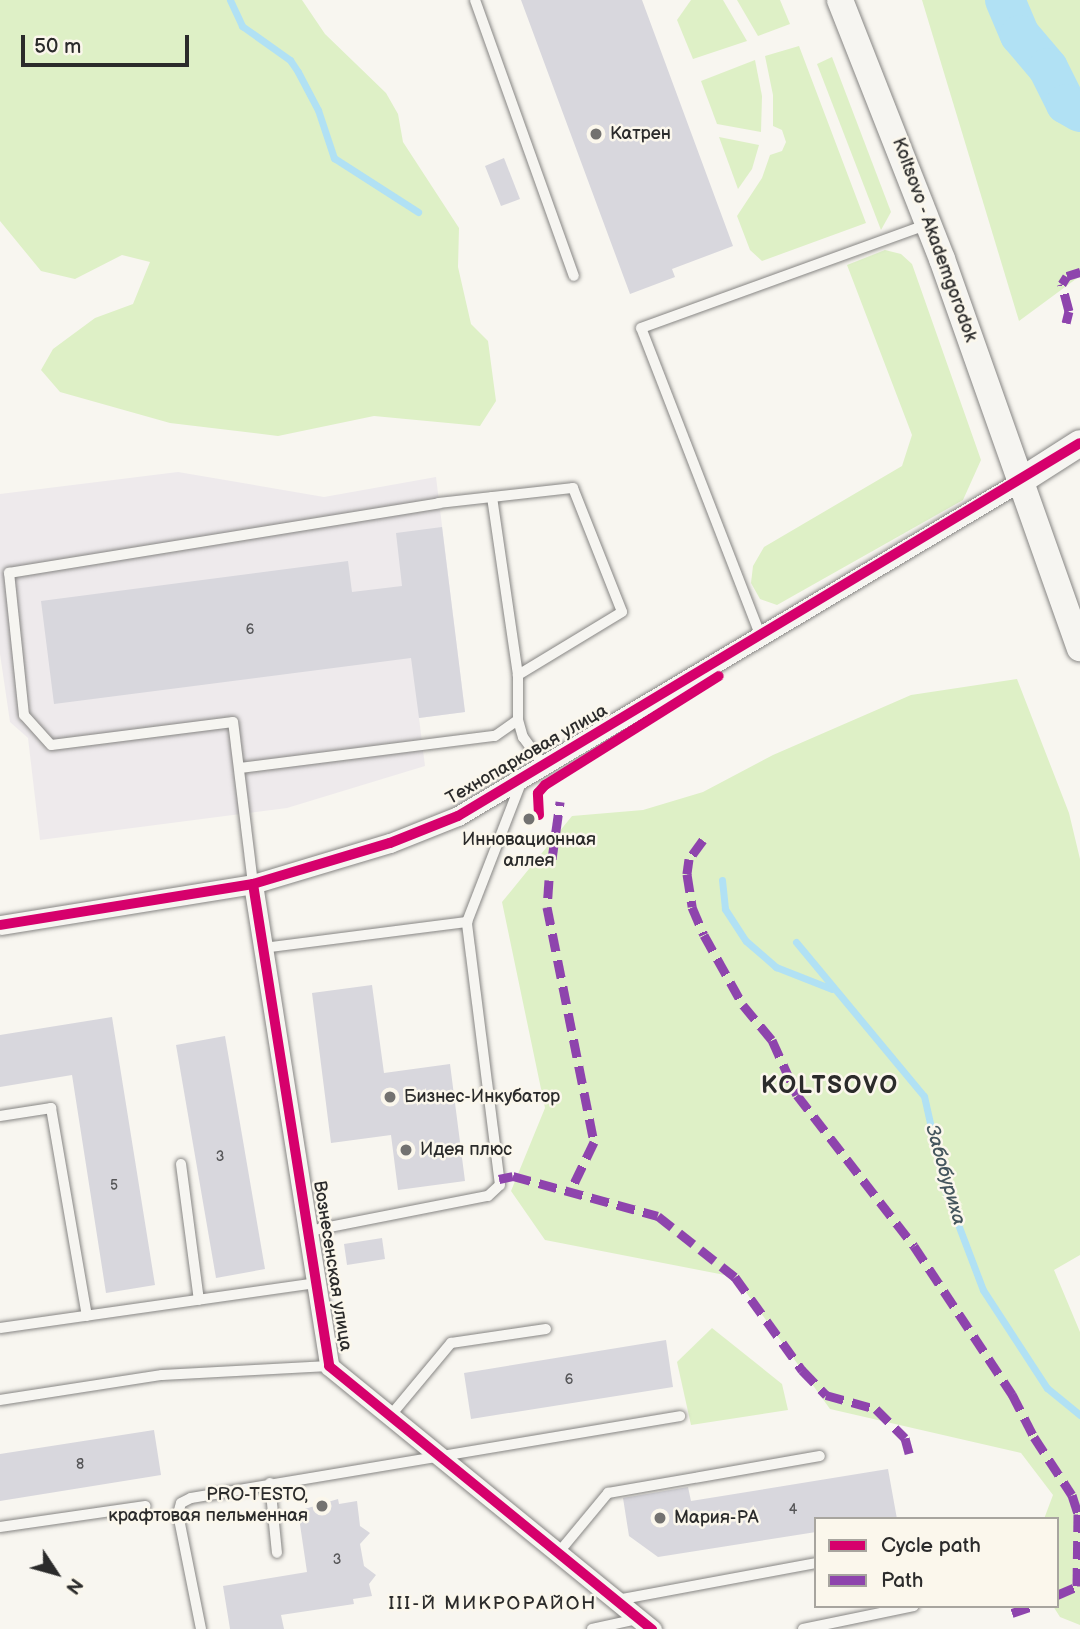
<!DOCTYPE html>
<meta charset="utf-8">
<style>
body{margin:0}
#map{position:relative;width:1080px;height:1629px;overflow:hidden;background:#f8f6f0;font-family:"Balsamiq Sans",sans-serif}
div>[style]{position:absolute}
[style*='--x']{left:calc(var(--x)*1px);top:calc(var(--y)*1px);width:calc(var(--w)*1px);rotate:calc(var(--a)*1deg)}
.built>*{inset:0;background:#eeeaec}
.green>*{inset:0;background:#def0c6}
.stream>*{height:7px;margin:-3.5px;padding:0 3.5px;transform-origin:3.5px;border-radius:3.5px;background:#b1e1f4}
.river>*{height:40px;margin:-20px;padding:0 20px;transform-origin:20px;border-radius:20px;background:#b1e1f4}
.building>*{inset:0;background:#d8d7dd}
.roads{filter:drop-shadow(0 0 2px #878684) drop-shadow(0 0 2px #878684)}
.lane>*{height:10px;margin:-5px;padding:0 5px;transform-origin:5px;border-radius:5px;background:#f6f5f1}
.street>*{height:19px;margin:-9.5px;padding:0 9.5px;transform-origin:9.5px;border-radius:9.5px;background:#f6f5f1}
.secondary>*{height:26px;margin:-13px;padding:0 13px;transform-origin:13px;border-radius:13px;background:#f6f5f1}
.quiet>*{height:9px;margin-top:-4.5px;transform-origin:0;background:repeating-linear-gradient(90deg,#8e44ad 0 18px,transparent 0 27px)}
.cycleway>*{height:10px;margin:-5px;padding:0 5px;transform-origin:5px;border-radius:5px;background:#d6006c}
.dots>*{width:19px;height:19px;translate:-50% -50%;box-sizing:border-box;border:4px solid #fbf7ec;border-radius:50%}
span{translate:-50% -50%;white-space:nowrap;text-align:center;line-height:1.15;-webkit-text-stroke:5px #fbf7ec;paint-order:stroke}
.number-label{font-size:14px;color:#565658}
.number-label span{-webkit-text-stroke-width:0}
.poi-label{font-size:18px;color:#2b2b2b}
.left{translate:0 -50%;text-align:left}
.right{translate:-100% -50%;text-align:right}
.street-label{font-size:18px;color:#2b2b2b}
.water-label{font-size:19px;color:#45565e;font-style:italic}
.neighbourhood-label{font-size:19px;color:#2b2b2b;letter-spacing:2px}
.district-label{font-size:24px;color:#2b2b2b;font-weight:700;letter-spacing:2px}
.legend{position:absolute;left:814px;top:1517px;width:245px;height:91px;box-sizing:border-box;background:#fbf7ec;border:2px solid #a8a59f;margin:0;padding:9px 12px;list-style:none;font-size:21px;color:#2b2b2b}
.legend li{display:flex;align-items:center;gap:14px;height:35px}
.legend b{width:35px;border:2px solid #a8a59f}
.north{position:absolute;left:21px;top:1538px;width:70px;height:70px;-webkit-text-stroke:5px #fbf7ec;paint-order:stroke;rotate:126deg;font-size:19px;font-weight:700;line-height:28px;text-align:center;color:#2b2b2b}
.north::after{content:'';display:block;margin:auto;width:24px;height:32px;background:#2b2b2b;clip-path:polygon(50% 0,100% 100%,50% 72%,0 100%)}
.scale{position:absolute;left:21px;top:35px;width:168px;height:32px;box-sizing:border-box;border:4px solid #2b2b2b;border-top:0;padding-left:9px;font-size:21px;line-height:24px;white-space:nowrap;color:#2b2b2b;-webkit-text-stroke:5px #fbf7ec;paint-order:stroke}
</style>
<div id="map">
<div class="built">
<i style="clip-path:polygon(178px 472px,324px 497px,436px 477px,465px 712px,419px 718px,425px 766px,287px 808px,40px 840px,28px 738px,10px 722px,0 654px,0 494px)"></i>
</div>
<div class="green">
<i style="clip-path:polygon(0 0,302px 0,325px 34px,386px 93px,398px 114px,403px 142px,459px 228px,458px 267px,471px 324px,488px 341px,496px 401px,480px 426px,374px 416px,278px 436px,170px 423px,60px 392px,41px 370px,53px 349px,95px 318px,133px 304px,150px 262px,122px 255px,75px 279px,41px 271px,0 221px)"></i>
<i style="clip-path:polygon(691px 0,723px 0,747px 41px,693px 59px,677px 20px)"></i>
<i style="clip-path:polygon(737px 0,780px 0,790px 24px,758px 36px)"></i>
<i style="clip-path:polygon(922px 0,1080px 0,1080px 276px,1019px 321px)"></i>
<i style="clip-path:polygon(799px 46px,866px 223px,762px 261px,750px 250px,737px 216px,762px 178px,770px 155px,782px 151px,786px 142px,782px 130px,773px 126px,773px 95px,765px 56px)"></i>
<i style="clip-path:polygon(832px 57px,891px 212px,881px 230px,817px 64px)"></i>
<i style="clip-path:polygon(755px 60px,762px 96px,761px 132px,717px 124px,701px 81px)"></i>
<i style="clip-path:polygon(719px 137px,759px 145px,752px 169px,738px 189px)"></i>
<i style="clip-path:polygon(885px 250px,901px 254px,912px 264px,981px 460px,963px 500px,777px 605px,760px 599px,751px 583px,753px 566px,764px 547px,902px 466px,912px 435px,847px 265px)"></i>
<i style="clip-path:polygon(1017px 679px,1069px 813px,1080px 859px,1080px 1255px,1054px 1270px,1080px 1332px,1080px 1625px,1060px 1617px,1053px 1606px,1057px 1606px,1057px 1519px,1044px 1519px,1053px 1495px,1021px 1453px,830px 1409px,735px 1277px,545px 1240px,511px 1191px,545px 1108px,502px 902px,572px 816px,643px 810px,703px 792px,773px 755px,911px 695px)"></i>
<i style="clip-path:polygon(712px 1328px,782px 1384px,788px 1410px,691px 1425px,677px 1362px)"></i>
</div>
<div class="stream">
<i style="--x:230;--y:0;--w:29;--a:65"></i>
<i style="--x:242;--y:26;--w:59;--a:35.3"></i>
<i style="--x:290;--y:60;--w:14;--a:56"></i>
<i style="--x:298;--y:72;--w:43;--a:62.2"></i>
<i style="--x:318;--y:110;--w:51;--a:71.6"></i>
<i style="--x:334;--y:158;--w:100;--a:32.7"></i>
<i style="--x:722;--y:880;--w:29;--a:84"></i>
<i style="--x:725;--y:909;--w:38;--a:57"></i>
<i style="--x:746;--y:941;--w:40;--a:41"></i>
<i style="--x:776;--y:967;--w:60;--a:21.4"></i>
<i style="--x:796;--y:942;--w:200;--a:50.3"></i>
<i style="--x:924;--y:1096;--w:96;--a:77.4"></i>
<i style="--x:945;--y:1190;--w:107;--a:69.2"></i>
<i style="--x:983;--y:1290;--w:117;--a:56.9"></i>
<i style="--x:1047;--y:1388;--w:43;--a:39.3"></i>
</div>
<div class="river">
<i style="--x:1005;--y:0;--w:38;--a:67"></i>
<i style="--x:1020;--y:35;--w:43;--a:49.7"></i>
<i style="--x:1048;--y:68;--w:40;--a:63.4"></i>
<i style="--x:1066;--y:104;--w:16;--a:30"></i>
</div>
<div class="building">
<i style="clip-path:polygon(521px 0,642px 0,733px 246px,672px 269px,675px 277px,630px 294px)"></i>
<i style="clip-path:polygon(504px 158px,520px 199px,501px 206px,485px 166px)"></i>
<i style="clip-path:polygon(442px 527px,465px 712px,419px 718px,411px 658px,54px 704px,41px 601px,348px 561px,352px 592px,402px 586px,396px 533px)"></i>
<i style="clip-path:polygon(372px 985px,384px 1073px,450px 1064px,465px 1181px,398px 1190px,391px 1135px,331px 1143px,312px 993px)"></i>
<i style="clip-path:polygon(112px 1017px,155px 1285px,106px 1293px,72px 1075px,0 1087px,0 1035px)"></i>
<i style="clip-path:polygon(225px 1036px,265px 1269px,216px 1278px,176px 1045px)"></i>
<i style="clip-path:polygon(382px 1238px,385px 1259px,347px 1265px,344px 1244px)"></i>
<i style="clip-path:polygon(666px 1340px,673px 1387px,471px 1419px,464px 1373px)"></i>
<i style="clip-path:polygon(154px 1430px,161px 1475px,0 1501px,0 1454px)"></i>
<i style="clip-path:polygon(888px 1469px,897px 1519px,816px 1519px,816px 1532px,658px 1557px,629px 1536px,623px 1498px,688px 1487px,691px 1501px)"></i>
<i style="clip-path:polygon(338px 1499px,339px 1504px,357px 1501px,360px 1526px,370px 1533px,360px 1544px,364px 1566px,376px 1575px,369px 1584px,372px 1596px,353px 1599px,354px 1604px,281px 1615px,284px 1629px,230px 1629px,223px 1586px,307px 1572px,298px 1511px)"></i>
</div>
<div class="roads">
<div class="lane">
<i style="--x:475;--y:0;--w:293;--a:70.3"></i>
<i style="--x:492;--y:497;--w:180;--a:81.7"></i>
<i style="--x:518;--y:675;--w:45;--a:90"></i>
<i style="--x:518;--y:720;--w:18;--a:74"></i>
<i style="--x:523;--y:737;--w:36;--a:54"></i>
<i style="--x:761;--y:637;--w:331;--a:-111.2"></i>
<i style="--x:641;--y:328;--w:305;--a:-19.9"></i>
<i style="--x:240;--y:768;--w:257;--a:-7.2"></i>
<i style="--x:495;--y:736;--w:28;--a:-35"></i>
<i style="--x:253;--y:884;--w:163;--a:-97"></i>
<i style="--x:233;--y:722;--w:183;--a:172.8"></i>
<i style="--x:51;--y:745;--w:40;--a:-132"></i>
<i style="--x:24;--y:715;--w:143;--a:-96"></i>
<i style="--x:9;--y:573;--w:436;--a:-9.2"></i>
<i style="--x:439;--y:503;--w:135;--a:-6.4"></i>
<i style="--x:573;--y:488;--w:133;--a:68.4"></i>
<i style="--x:622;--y:612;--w:122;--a:148.8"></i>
<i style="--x:263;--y:948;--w:206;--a:-7.3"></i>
<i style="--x:467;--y:922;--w:152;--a:-68.8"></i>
<i style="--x:0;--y:1116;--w:52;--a:-8.9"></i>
<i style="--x:51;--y:1108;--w:211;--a:80.2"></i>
<i style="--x:181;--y:1164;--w:137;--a:82.5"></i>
<i style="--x:309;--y:1231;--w:182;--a:-11.1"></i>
<i style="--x:488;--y:1196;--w:16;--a:-43"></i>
<i style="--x:500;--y:1185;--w:265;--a:-97.2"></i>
<i style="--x:0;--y:1328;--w:319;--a:-8.1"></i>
<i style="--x:0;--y:1400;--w:164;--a:-8.8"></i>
<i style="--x:162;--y:1375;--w:167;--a:-3.1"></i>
<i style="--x:391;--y:1415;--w:94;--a:-50.2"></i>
<i style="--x:451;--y:1343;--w:96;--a:-8.4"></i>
<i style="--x:270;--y:1483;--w:70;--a:84.3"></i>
<i style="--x:0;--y:1527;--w:147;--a:-8.2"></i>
<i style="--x:559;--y:1552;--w:77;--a:-50.3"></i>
<i style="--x:608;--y:1493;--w:215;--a:-9.9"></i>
<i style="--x:617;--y:1600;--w:202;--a:-10.5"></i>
<i style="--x:201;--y:1629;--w:117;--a:-101.3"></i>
<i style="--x:178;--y:1514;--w:11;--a:-75"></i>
<i style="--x:181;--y:1503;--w:11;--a:-27"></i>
<i style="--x:191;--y:1498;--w:496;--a:-9.5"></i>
<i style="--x:592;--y:1629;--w:47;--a:-12.3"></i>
<i style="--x:803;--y:1629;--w:113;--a:-11.7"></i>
</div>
<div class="street">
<i style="--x:253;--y:884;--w:488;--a:81"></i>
<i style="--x:329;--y:1366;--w:417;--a:39.2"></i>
<i style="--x:0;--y:925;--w:256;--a:-9.2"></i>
<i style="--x:253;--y:884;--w:143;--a:-16.7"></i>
<i style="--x:390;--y:843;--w:73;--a:-21.7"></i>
<i style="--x:458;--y:816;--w:653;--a:-30.77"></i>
</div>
<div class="secondary">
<i style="--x:840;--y:0;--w:278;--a:68.5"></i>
<i style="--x:942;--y:259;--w:413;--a:70.5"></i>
<i style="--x:1019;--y:482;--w:72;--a:-32.6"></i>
</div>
</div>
<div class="quiet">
<i style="--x:1066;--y:323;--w:12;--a:-76"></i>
<i style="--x:1069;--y:311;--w:28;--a:-105"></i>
<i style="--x:1062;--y:284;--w:9;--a:-58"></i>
<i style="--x:1067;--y:276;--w:14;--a:-17"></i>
<i style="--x:703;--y:840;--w:24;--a:126"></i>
<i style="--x:689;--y:859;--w:15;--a:98"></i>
<i style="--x:687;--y:874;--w:33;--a:81"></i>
<i style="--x:692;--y:907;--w:30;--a:67"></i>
<i style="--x:704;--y:935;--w:80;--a:60.9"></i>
<i style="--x:743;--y:1005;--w:45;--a:50.4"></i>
<i style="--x:772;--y:1040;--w:60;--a:65.6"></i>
<i style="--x:797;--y:1095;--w:191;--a:52.2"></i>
<i style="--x:914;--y:1246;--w:178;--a:56.5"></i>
<i style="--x:1012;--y:1394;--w:48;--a:62.9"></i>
<i style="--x:1034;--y:1437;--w:69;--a:56.8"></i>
<i style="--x:1072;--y:1495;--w:20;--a:72"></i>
<i style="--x:1078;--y:1514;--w:72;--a:90.8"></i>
<i style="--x:552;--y:859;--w:58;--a:-82"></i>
<i style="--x:549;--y:880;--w:27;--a:94"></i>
<i style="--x:547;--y:907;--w:240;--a:78.7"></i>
<i style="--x:594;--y:1142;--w:58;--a:115.7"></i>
<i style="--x:499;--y:1179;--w:14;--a:-12"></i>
<i style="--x:513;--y:1176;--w:150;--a:15.4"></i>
<i style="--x:658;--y:1216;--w:98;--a:38.4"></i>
<i style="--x:735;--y:1277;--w:115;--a:54.2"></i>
<i style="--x:802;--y:1370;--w:35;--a:46"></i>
<i style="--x:826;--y:1395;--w:52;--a:15.6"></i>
<i style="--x:876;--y:1409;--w:41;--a:45"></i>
<i style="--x:905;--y:1438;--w:16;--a:75"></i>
<i style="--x:1057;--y:1595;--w:25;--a:-23"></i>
<i style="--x:1012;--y:1613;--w:21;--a:-19"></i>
</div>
<div class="cycleway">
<i style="--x:539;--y:815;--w:22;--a:-93"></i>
<i style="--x:538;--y:793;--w:11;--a:-49"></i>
<i style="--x:545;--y:785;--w:205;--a:-32.1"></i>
<i style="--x:253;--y:884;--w:488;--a:81"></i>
<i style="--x:329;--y:1366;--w:417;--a:39.2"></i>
<i style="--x:0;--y:925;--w:256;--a:-9.2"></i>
<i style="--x:253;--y:884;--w:143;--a:-16.7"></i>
<i style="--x:390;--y:843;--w:73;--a:-21.7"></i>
<i style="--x:458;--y:816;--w:725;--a:-30.95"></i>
</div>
<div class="dots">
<i style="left:596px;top:134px;background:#737270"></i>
<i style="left:529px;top:819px;background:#737270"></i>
<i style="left:390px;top:1097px;background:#737270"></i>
<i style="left:406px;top:1150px;background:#737270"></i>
<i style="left:322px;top:1506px;background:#737270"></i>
<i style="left:660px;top:1518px;background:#737270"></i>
</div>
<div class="number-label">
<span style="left:250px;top:630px">6</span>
<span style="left:220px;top:1157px">3</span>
<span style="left:114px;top:1186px">5</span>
<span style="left:569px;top:1380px">6</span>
<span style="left:80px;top:1465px">8</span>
<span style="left:793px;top:1510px">4</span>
<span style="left:337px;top:1560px">3</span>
</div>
<div class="poi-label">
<span class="left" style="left:610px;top:134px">Катрен</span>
<span style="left:529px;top:851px">Инновационная<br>аллея</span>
<span class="left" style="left:404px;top:1097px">Бизнес-Инкубатор</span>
<span class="left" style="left:420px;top:1150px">Идея плюс</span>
<span class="right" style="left:308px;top:1506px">PRO-TESTO,<br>крафтовая пельменная</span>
<span class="left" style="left:674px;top:1518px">Мария-РА</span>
</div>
<div class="street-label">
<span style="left:934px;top:240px;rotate:70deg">Koltsovo - Akademgorodok</span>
<span style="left:527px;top:755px;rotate:-30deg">Технопарковая улица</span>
<span style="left:332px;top:1266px;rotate:81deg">Вознесенская улица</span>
</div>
<div class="water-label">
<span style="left:945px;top:1175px;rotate:74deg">Забобуриха</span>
</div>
<div class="neighbourhood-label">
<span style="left:493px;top:1604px">III-Й МИКРОРАЙОН</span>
</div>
<div class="district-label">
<span style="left:830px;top:1086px">KOLTSOVO</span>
</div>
<ul class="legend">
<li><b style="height:9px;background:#d6006c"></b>Cycle path</li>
<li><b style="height:9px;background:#8e44ad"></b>Path</li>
</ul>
<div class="north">N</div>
<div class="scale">50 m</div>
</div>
